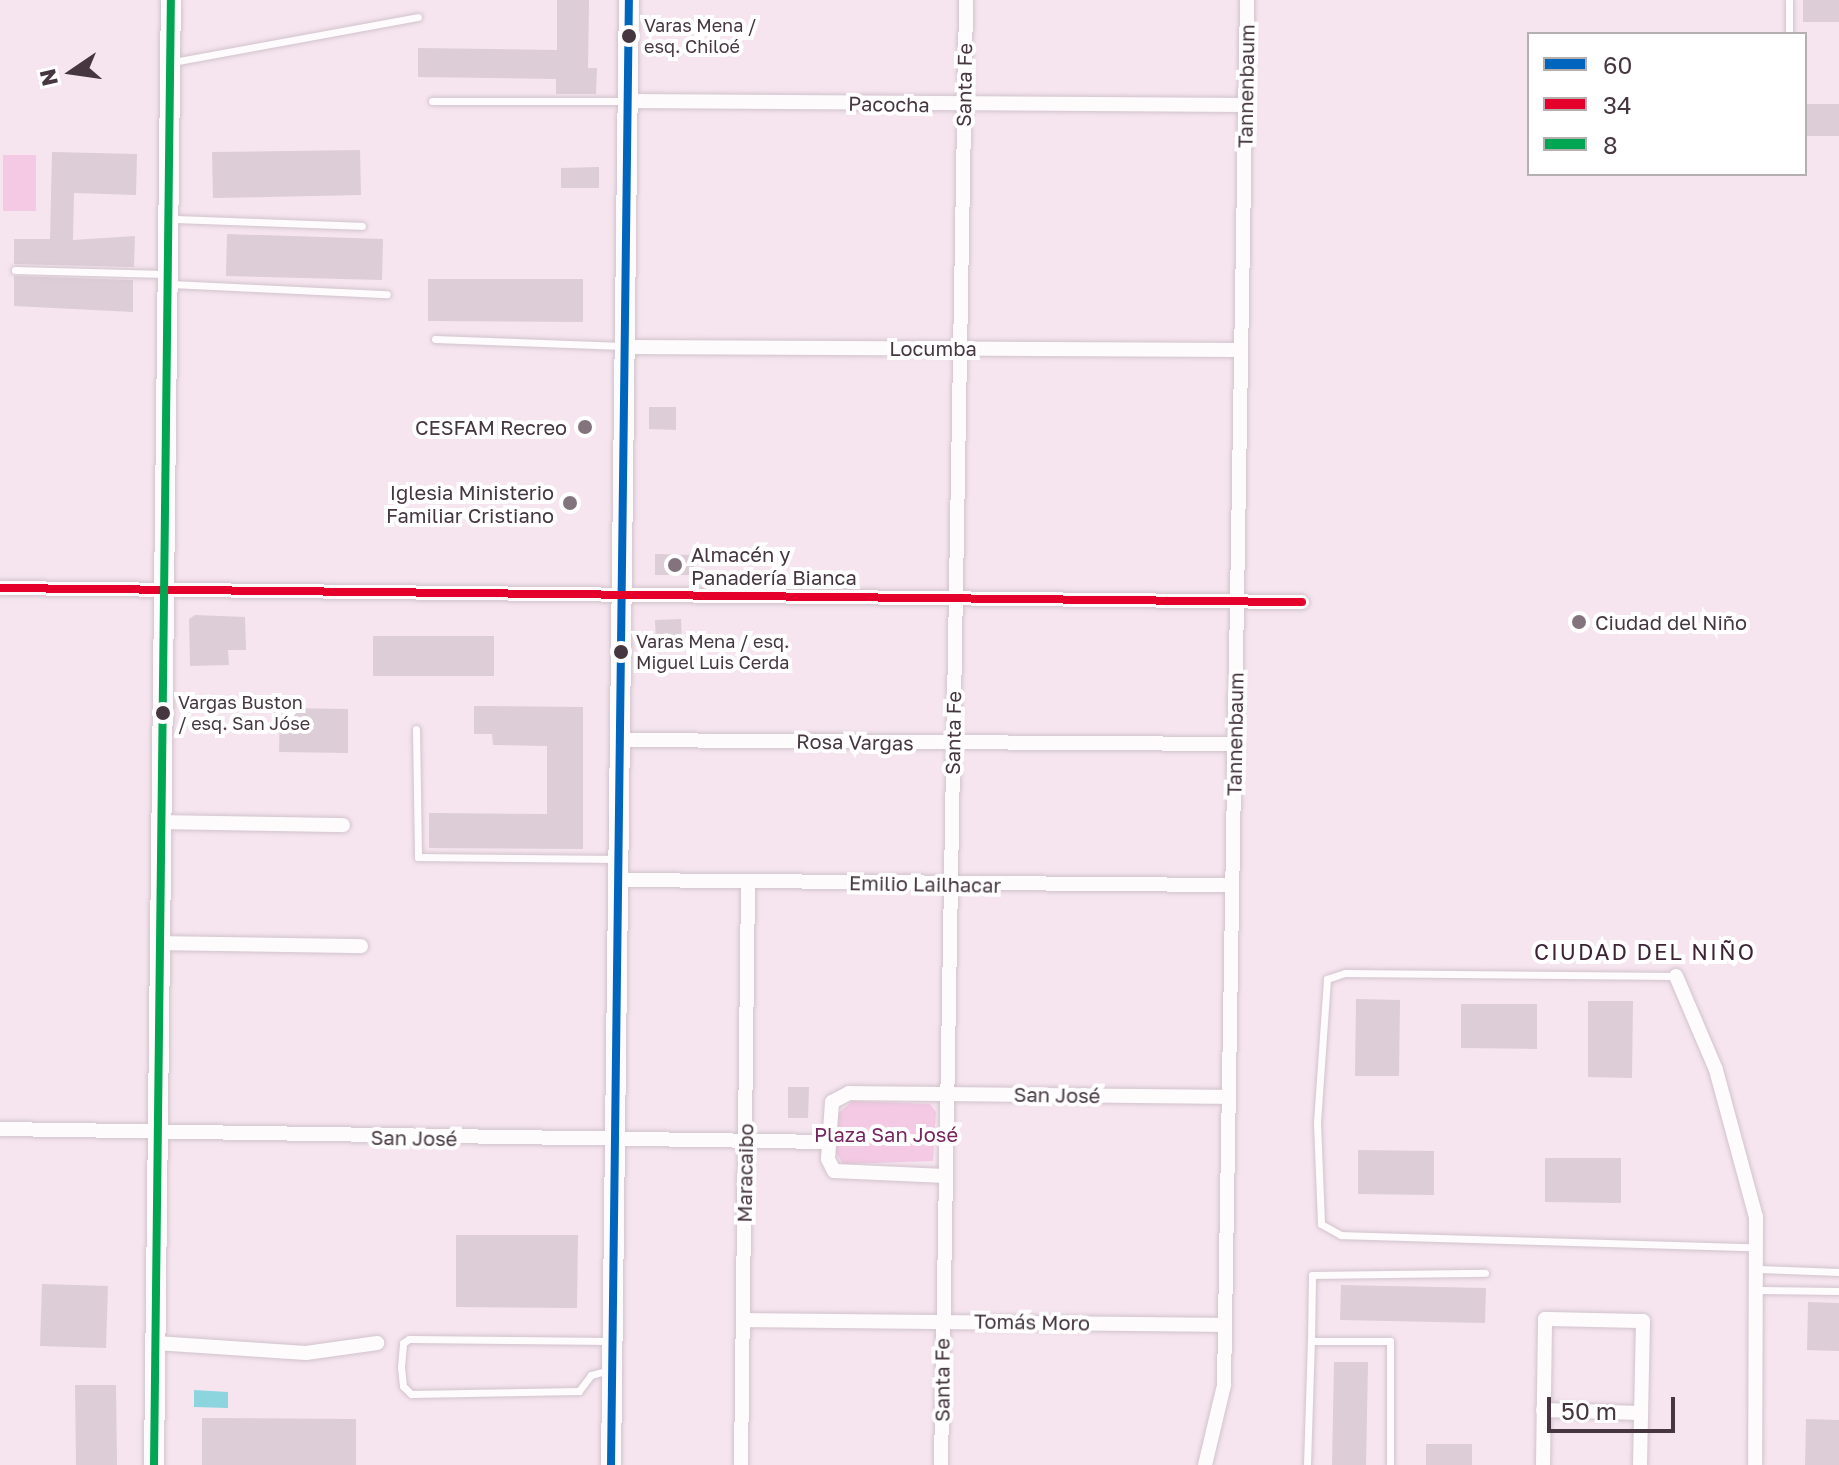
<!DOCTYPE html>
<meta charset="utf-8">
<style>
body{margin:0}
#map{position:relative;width:1839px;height:1465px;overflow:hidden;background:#f6e5ef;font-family:"Golos Text",sans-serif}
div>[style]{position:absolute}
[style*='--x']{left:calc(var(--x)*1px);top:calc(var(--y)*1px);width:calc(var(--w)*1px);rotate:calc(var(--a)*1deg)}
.green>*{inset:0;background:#f3c9e3}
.water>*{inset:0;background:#8cd4de}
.building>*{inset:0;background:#dccdd6}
.roads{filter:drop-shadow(0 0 2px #d1c3cc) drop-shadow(0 0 2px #d1c3cc)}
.lane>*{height:7px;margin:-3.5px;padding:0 3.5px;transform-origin:3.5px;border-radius:3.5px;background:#fefbfd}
.street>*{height:14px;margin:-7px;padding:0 7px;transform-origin:7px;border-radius:7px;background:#fefbfd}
.secondary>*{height:20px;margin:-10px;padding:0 10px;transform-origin:10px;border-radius:10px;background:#fefbfd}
.bus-1>*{height:8px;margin:-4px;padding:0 4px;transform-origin:4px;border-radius:4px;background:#0065bd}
.bus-2>*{height:8px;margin:-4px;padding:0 4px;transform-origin:4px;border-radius:4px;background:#e4002b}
.bus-3>*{height:8px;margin:-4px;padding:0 4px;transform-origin:4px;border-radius:4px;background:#00a651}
.dots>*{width:22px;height:22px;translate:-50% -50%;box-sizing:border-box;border:4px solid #fff;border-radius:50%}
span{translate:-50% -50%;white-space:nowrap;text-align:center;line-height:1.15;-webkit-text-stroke:8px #fff;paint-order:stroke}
.bus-label{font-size:18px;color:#45363f}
.left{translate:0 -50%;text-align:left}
.street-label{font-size:20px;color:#45363f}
.poi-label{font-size:20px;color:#45363f}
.right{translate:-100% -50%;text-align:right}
.park-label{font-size:20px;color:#76255f}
.neighbourhood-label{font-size:22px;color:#3d2334;letter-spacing:2px}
.legend{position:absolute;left:1527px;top:32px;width:280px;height:144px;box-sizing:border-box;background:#fff;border:2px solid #b5afb2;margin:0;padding:10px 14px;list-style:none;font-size:24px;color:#45363f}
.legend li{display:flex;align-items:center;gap:16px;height:40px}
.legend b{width:40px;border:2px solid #b5afb2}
.north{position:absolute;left:32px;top:32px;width:80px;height:80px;-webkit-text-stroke:6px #fff;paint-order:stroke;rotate:257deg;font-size:22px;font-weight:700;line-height:32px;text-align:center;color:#45363f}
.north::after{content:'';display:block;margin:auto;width:28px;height:36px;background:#45363f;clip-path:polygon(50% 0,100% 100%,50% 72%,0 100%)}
.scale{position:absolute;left:1547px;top:1397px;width:128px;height:36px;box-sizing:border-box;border:4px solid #45363f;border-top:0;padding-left:10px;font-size:24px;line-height:28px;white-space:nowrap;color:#45363f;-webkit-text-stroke:6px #fff;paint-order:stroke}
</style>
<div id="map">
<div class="green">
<i style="clip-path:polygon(3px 155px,36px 155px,36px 211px,3px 211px)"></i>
<i style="clip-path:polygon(852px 1101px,930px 1104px,936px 1112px,933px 1161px,843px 1164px,836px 1152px,837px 1115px)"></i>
</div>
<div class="water">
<i style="clip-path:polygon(194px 1390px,228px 1392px,228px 1408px,194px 1407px)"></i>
</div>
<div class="building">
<i style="clip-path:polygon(557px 0,589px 0,588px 68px,597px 68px,596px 94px,556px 94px,556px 79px,418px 77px,418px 48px,557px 50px)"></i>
<i style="clip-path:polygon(1803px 0,1839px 0,1839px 22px,1803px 22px)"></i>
<i style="clip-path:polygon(1805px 104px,1839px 104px,1839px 136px,1805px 136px)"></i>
<i style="clip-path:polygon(360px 150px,361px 195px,213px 198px,212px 152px)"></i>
<i style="clip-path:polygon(52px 152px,137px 154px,136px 195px,74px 193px,73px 240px,135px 236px,134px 267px,14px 264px,14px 239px,50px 239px)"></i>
<i style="clip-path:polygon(599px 167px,599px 188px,561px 188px,561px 168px)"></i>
<i style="clip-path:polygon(227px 234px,383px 239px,382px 280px,226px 276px)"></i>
<i style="clip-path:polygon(14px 276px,133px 280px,133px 312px,14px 306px)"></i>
<i style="clip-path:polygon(428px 279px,583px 279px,583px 322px,428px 321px)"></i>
<i style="clip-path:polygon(649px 407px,676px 407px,676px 430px,649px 429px)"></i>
<i style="clip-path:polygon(655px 554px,694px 555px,694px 575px,655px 575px)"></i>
<i style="clip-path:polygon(195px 615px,245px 617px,246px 650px,228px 650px,229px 665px,190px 666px,189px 619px)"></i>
<i style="clip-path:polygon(681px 619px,682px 643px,656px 643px,655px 620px)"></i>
<i style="clip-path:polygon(373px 636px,494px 636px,494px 676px,373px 676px)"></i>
<i style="clip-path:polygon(474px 706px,583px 707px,583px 849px,429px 848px,429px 813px,547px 814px,547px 746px,493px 745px,492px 734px,474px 734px)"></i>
<i style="clip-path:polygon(280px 708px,348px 709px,348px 753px,279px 752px)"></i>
<i style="clip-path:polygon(1356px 999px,1400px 1000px,1399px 1076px,1355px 1076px)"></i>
<i style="clip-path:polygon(1588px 1001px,1633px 1001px,1632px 1078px,1588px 1077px)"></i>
<i style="clip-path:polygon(1461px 1004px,1537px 1004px,1537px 1049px,1461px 1048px)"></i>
<i style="clip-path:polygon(788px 1087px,809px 1087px,808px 1118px,788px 1118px)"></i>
<i style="clip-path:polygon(1358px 1150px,1434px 1151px,1434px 1195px,1358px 1194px)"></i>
<i style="clip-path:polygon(1545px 1158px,1621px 1158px,1621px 1203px,1545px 1202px)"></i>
<i style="clip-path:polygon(456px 1235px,578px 1235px,577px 1308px,456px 1307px)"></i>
<i style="clip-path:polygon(42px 1284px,108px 1286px,106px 1348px,40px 1346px)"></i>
<i style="clip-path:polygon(1341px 1285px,1486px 1288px,1485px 1323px,1340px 1320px)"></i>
<i style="clip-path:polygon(1808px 1302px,1839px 1303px,1839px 1351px,1807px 1350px)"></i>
<i style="clip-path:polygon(1334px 1362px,1368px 1362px,1366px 1465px,1332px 1465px)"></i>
<i style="clip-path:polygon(75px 1385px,116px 1385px,117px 1465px,76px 1465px)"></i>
<i style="clip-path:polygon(202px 1418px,356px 1419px,356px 1465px,202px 1465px)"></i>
<i style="clip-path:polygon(1806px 1419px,1839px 1420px,1839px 1465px,1805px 1465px)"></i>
<i style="clip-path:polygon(1426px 1444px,1472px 1444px,1472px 1465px,1426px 1465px)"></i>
</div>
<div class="roads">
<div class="lane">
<i style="--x:1789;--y:34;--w:34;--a:-90"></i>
<i style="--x:173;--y:62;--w:249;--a:-10.4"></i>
<i style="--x:432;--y:101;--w:194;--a:0"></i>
<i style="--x:172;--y:219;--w:190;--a:2.1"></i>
<i style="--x:15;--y:270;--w:150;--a:1.5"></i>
<i style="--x:171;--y:284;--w:216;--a:2.7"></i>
<i style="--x:435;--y:339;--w:188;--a:2.1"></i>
<i style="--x:416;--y:729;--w:128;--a:89.1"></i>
<i style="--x:418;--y:857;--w:198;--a:0.6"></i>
<i style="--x:1676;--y:976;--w:331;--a:-179.5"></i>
<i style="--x:1345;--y:973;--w:19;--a:162"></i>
<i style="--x:1327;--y:979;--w:144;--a:94"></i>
<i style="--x:1317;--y:1123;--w:101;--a:87.7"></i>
<i style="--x:1321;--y:1224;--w:23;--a:29"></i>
<i style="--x:1341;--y:1235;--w:414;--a:1.7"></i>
<i style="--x:1759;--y:1269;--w:80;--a:2.1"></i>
<i style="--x:1759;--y:1290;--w:80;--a:0.7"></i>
<i style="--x:1311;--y:1341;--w:66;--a:-89.1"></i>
<i style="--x:1312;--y:1275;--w:173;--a:-0.7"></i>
<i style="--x:609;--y:1370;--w:19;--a:164"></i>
<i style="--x:591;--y:1375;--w:20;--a:127"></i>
<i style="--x:579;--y:1391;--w:168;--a:179"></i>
<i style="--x:411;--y:1394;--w:11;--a:-135"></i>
<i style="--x:403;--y:1386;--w:19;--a:-96"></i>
<i style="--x:401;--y:1367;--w:24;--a:-85"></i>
<i style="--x:403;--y:1343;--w:7;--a:-34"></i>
<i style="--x:409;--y:1339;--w:202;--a:0.6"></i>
<i style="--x:1307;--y:1465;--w:124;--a:-88.2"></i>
<i style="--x:1311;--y:1341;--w:79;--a:0"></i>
<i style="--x:1390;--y:1341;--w:124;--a:90"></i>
</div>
<div class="street">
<i style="--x:628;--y:101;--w:617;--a:0.37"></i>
<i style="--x:625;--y:347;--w:616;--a:0.28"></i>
<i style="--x:0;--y:588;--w:1302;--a:0.62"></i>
<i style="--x:620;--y:740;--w:615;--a:0.37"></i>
<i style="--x:164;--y:822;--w:179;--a:1"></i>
<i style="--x:618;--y:880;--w:614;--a:0.47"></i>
<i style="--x:162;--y:943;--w:199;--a:0.9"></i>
<i style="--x:1676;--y:976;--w:102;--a:66.9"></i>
<i style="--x:1716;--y:1070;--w:152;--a:74.8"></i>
<i style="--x:1756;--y:1217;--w:248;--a:90.2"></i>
<i style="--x:0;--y:1129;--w:828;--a:0.9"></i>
<i style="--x:945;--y:1176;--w:111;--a:-177.4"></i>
<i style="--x:834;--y:1171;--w:13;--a:-117"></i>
<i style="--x:828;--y:1159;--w:57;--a:-86"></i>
<i style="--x:832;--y:1102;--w:19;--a:-28"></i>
<i style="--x:849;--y:1093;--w:380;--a:0.6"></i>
<i style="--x:743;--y:1320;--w:482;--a:0.6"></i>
<i style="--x:156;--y:1343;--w:150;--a:3.8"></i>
<i style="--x:306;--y:1353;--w:72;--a:-8"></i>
<i style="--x:1543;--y:1410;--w:98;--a:1.8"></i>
<i style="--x:741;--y:1465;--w:584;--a:-89.31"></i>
<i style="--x:941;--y:1465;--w:1465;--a:-89.02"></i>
<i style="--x:1205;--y:1465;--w:82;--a:-76.6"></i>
<i style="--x:1224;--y:1385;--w:1385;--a:-89.05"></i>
<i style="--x:1543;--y:1465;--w:146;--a:-89.2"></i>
<i style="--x:1545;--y:1319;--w:98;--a:1.2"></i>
<i style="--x:1643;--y:1321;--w:144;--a:91.2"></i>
</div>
<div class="secondary">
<i style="--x:154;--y:1465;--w:1465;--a:-89.34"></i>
<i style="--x:611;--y:1465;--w:1465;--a:-89.3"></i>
</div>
</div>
<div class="bus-1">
<i style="--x:611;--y:1465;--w:1465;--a:-89.3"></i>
</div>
<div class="bus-2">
<i style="--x:0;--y:588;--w:1302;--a:0.62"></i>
</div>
<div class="bus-3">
<i style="--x:154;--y:1465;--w:1465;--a:-89.34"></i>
</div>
<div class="dots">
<i style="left:629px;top:36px;background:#45363f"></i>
<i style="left:585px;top:427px;background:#83737d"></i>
<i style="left:570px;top:503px;background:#83737d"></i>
<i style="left:675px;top:565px;background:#83737d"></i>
<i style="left:1579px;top:622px;background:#83737d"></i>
<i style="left:621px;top:652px;background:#45363f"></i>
<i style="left:163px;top:713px;background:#45363f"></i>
</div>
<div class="bus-label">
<span class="left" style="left:644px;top:36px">Varas Mena /<br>esq. Chiloé</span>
<span class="left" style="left:636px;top:652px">Varas Mena / esq.<br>Miguel Luis Cerda</span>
<span class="left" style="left:178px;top:713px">Vargas Buston<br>/ esq. San Jóse</span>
</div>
<div class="street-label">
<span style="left:964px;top:85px;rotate:-89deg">Santa Fe</span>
<span style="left:1246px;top:86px;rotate:-89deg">Tannenbaum</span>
<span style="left:889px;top:104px;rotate:1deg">Pacocha</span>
<span style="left:933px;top:348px">Locumba</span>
<span style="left:953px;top:733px;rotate:-89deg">Santa Fe</span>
<span style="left:1235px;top:734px;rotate:-89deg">Tannenbaum</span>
<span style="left:855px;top:742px;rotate:1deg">Rosa Vargas</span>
<span style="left:925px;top:884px;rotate:1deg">Emilio Lailhacar</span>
<span style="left:1057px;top:1095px;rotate:1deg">San José</span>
<span style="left:414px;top:1138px;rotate:1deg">San José</span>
<span style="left:745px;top:1173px;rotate:-89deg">Maracaibo</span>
<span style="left:1032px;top:1322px;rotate:1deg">Tomás Moro</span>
<span style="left:942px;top:1380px;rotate:-90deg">Santa Fe</span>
</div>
<div class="poi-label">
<span class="right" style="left:567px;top:427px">CESFAM Recreo</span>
<span class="right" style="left:554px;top:504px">Iglesia Ministerio<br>Familiar Cristiano</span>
<span class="left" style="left:691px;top:566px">Almacén y<br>Panadería Bianca</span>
<span class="left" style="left:1595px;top:622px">Ciudad del Niño</span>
</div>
<div class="park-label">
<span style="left:886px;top:1134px">Plaza San José</span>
</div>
<div class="neighbourhood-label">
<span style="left:1645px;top:952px">CIUDAD DEL NIÑO</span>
</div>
<ul class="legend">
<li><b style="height:10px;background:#0065bd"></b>60</li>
<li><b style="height:10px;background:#e4002b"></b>34</li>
<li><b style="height:10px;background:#00a651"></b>8</li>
</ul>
<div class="north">N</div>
<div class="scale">50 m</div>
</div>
